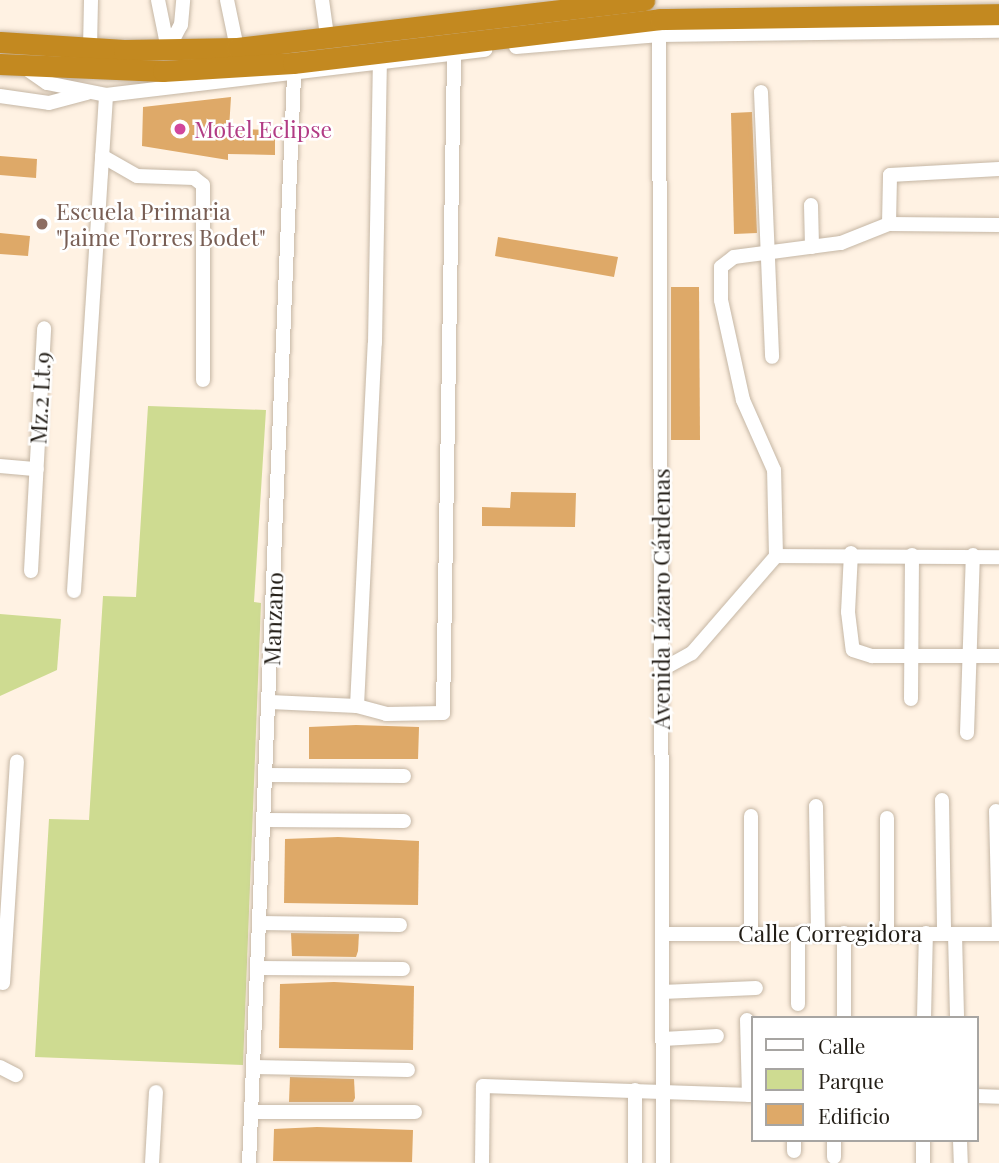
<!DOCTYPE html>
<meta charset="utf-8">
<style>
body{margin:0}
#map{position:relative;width:999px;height:1163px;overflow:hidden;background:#fff2e3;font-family:"Playfair Display",serif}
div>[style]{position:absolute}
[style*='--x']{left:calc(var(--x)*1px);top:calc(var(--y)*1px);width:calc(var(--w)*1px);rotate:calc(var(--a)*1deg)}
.green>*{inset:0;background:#cedb91}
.building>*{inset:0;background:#dea968}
.roads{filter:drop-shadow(0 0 2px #c5b6a4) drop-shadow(0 0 2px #c5b6a4)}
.minor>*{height:14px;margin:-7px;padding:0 7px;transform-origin:7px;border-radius:7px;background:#fff}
.highway>*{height:21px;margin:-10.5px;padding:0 10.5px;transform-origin:10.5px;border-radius:10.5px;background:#c38920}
.dots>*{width:19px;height:19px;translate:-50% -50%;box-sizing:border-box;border:4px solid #fff;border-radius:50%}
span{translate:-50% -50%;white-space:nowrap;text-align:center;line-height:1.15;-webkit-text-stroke:5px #fff;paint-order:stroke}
.hotel-label{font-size:23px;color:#b23c85}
.left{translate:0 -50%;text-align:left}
.education-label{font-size:23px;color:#785e54}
.street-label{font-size:23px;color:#221d16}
.legend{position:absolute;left:751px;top:1016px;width:228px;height:126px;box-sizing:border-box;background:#fff;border:2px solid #a7a5a2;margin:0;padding:9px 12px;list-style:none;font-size:21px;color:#221d16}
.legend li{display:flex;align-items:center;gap:14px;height:35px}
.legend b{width:35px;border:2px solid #a7a5a2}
</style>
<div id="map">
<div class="green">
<i style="clip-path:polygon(148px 406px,266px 410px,254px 602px,261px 603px,243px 1065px,35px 1057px,49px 819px,89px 820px,103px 596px,136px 597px)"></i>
<i style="clip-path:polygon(0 614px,61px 619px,57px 670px,0 696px)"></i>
</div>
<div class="building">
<i style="clip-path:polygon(231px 97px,229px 129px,275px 130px,275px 155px,228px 154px,228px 160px,142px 146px,143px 107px)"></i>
<i style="clip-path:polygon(752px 112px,757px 233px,734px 234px,731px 113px)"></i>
<i style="clip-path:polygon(0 156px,37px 159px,36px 178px,0 175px)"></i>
<i style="clip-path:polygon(0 233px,30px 236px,28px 256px,0 254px)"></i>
<i style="clip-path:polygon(498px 237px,618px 257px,614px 277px,495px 256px)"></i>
<i style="clip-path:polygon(671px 287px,699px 287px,700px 440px,671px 440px)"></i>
<i style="clip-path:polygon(511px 492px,576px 493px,575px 527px,482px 526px,482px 507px,510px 508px)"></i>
<i style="clip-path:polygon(356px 725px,419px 727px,418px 759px,309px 759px,309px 727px)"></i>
<i style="clip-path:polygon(338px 837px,419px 841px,418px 905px,284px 903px,285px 839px)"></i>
<i style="clip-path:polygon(291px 933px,359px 934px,358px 951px,356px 957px,292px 956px)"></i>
<i style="clip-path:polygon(334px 982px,414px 986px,413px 1050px,279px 1048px,280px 984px)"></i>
<i style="clip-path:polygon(290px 1077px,354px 1079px,355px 1098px,353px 1102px,289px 1102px)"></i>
<i style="clip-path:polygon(317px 1127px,413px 1130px,412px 1162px,273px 1161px,274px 1129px)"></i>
</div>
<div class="roads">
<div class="minor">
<i style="--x:158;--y:0;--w:50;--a:78.5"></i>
<i style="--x:227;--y:0;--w:49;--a:78.2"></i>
<i style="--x:322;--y:0;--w:37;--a:82"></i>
<i style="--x:659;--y:35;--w:1128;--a:89.8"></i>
<i style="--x:516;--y:47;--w:144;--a:-4.8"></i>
<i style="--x:659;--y:35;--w:340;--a:-0.7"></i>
<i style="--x:90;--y:48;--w:48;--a:-88.8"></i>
<i style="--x:168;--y:49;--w:27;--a:-62"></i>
<i style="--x:181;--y:25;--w:25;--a:-85"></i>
<i style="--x:24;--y:67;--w:28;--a:35"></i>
<i style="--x:47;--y:83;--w:60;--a:11.5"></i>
<i style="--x:106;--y:95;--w:382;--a:-6.8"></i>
<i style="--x:761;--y:92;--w:265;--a:87.6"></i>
<i style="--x:0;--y:96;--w:49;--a:8.1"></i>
<i style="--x:49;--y:103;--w:39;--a:-15"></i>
<i style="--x:102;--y:156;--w:40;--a:29.7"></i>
<i style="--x:137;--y:176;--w:57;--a:2"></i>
<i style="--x:194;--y:178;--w:11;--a:38"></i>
<i style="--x:203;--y:185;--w:195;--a:90"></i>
<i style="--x:811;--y:205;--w:42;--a:88.6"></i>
<i style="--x:889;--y:224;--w:49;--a:-88.8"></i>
<i style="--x:890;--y:175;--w:109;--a:-3.2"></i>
<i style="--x:0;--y:466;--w:37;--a:5"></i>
<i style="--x:851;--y:553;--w:59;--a:92.9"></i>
<i style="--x:848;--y:612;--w:38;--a:83"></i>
<i style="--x:853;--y:650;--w:20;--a:18"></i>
<i style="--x:872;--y:656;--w:127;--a:0"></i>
<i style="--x:776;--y:556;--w:86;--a:-91.3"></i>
<i style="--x:774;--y:470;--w:77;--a:-113.9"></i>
<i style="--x:743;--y:400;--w:102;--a:-102.4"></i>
<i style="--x:721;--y:300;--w:33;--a:-90"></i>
<i style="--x:721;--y:267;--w:16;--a:-38"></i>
<i style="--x:734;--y:257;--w:108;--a:-7.5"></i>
<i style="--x:841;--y:243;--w:52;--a:-21.6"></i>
<i style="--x:889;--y:224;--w:110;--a:0.5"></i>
<i style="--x:31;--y:571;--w:243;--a:-86.9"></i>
<i style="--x:74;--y:591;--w:497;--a:-86.3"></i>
<i style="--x:661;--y:670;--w:35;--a:-29"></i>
<i style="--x:692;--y:653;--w:128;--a:-49.1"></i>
<i style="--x:776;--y:556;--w:223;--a:0.3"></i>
<i style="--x:911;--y:699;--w:144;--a:-89.6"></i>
<i style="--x:270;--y:702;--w:87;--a:2.6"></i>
<i style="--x:357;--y:706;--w:30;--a:15"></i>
<i style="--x:386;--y:714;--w:57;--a:-1"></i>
<i style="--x:443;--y:713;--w:659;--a:-89.04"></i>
<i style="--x:357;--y:706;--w:363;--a:-87.2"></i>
<i style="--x:375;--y:343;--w:277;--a:-89"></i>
<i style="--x:967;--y:733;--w:178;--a:-88.1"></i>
<i style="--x:266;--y:775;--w:138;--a:0.4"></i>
<i style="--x:942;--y:800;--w:134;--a:89.1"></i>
<i style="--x:816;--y:806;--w:127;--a:89.1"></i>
<i style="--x:996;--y:811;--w:123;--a:88.6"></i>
<i style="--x:887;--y:818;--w:115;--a:90"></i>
<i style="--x:264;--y:820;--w:140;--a:0.4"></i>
<i style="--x:260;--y:923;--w:140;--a:0.8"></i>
<i style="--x:751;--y:933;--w:117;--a:-90"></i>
<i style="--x:844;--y:933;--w:85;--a:90"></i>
<i style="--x:662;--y:934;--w:337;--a:0"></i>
<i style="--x:955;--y:934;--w:84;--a:88.6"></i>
<i style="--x:258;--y:968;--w:145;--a:0.4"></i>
<i style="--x:3;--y:983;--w:222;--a:-86.4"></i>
<i style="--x:662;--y:992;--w:94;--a:-2.4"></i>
<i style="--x:798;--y:1004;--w:71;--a:-90"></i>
<i style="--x:924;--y:1018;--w:85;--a:-88.7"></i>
<i style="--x:747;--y:1020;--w:75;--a:88.5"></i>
<i style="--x:663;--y:1039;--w:54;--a:-3.2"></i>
<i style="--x:0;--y:1067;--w:18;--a:27"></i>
<i style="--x:254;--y:1067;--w:154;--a:1.1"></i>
<i style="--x:635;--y:1090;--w:73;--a:90"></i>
<i style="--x:976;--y:1096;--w:23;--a:2"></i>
<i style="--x:252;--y:1112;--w:163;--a:0"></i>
<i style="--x:834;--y:1140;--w:17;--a:90"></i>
<i style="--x:923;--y:1140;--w:23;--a:90"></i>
<i style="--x:960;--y:1140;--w:23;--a:88"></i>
<i style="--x:794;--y:1151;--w:11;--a:-90"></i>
<i style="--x:152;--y:1163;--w:71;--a:-86.8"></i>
<i style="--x:249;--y:1163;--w:1089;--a:-87.63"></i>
<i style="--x:482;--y:1163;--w:77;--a:-89.3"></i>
<i style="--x:483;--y:1086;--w:269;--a:1.9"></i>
</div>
<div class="highway">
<i style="--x:0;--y:42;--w:124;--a:3.7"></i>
<i style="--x:124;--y:50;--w:113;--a:-1"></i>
<i style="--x:237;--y:48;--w:410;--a:-6.7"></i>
<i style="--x:0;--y:64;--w:163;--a:2.5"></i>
<i style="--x:163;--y:71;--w:130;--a:-3.5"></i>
<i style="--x:293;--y:63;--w:370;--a:-6.8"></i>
<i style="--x:660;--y:19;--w:339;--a:-0.8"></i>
</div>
</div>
<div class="dots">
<i style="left:180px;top:129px;background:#d1479c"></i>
<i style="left:42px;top:224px;background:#8d6e63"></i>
</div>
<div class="hotel-label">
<span class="left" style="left:194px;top:129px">Motel Eclipse</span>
</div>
<div class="education-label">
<span class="left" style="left:56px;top:224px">Escuela Primaria<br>"Jaime Torres Bodet"</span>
</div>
<div class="street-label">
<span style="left:40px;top:398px;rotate:-87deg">Mz.2 Lt.9</span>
<span style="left:661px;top:599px;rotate:-90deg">Avenida Lázaro Cárdenas</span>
<span style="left:273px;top:619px;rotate:-88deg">Manzano</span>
<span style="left:830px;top:933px">Calle Corregidora</span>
</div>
<ul class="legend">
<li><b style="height:9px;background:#fff"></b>Calle</li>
<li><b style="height:19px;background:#cedb91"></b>Parque</li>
<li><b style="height:19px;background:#dea968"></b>Edificio</li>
</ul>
</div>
